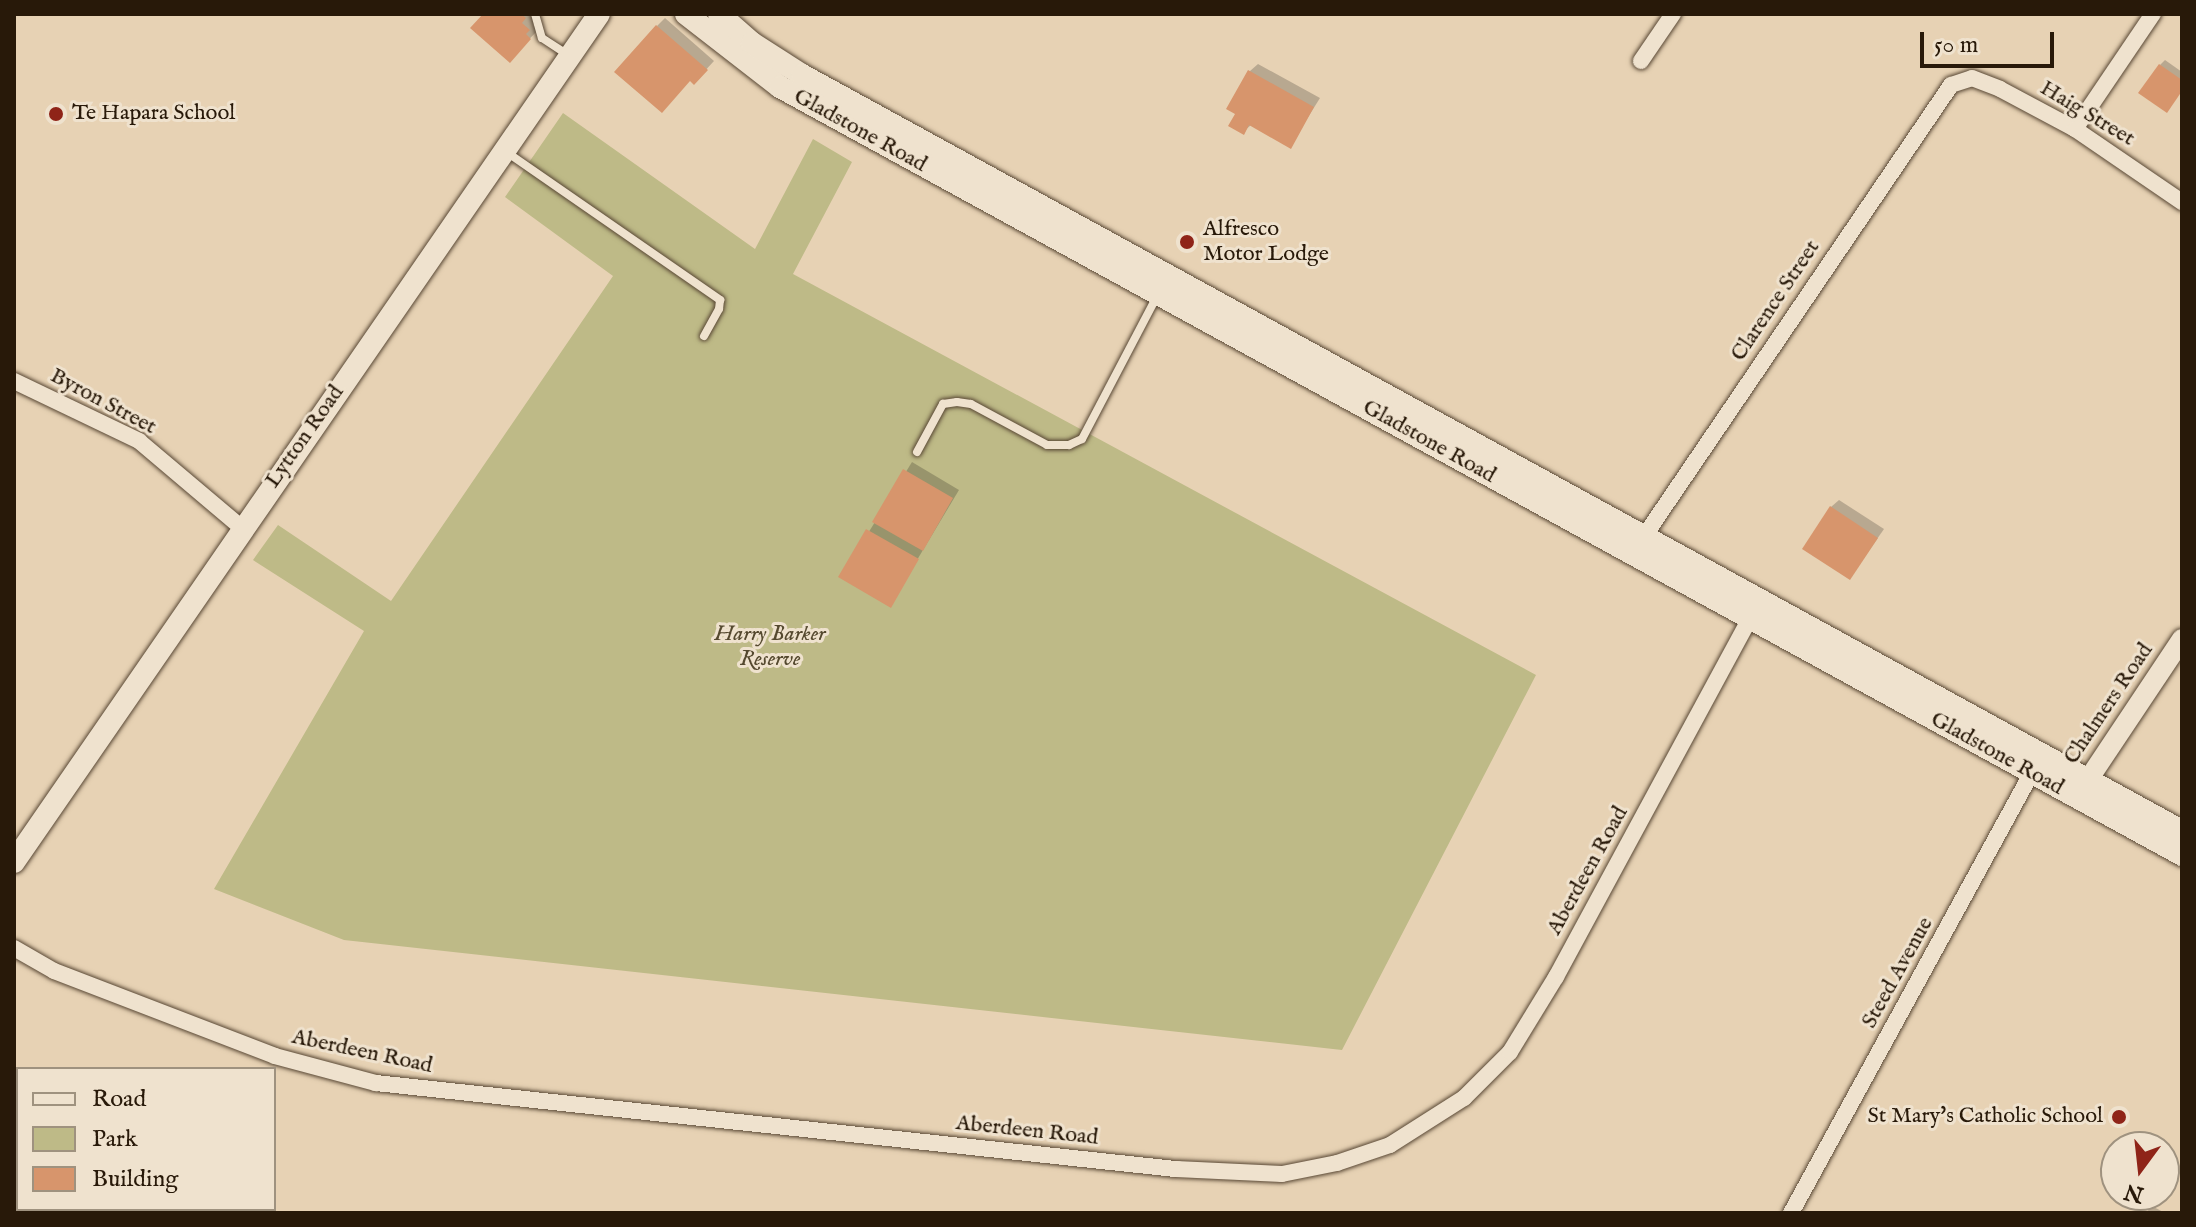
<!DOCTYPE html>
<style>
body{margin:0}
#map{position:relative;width:2196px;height:1227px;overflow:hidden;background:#e7d2b4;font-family:"IM FELL English",serif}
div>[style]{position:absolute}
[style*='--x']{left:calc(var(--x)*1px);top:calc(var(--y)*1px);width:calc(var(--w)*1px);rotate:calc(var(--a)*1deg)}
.green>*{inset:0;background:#beba87}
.shadow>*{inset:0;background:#0003}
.building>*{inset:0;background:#d7956c}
.roads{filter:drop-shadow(0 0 2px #584734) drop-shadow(0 0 2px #584734)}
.service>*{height:8px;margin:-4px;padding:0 4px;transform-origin:4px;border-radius:4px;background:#efe2ce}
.minor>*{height:16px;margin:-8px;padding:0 8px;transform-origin:8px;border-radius:8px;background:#efe2ce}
.tertiary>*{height:20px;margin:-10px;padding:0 10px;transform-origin:10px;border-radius:10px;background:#efe2ce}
.secondary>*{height:22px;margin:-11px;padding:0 11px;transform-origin:11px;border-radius:11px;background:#efe2ce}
.dots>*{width:22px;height:22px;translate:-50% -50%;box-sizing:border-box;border:4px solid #efe2ce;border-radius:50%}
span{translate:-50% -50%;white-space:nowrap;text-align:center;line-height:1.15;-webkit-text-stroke:6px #efe2ce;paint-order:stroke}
.poi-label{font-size:22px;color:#281909}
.left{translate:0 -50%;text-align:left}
.right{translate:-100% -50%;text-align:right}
.street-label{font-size:22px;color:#281909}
.park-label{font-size:22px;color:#55492f;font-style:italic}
.frame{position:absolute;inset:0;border:16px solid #281909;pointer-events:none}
.legend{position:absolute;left:16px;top:1067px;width:260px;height:144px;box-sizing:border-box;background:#efe2ce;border:2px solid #9f927f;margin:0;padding:10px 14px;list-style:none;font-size:24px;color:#281909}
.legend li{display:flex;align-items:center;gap:16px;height:40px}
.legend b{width:40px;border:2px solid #9f927f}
.north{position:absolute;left:2100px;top:1131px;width:80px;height:80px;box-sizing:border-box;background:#efe2ce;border:2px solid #9f927f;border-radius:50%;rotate:195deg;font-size:22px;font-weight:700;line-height:32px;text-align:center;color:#281909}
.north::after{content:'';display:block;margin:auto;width:28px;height:36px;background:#8f2418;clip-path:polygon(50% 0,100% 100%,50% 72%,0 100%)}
.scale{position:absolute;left:1920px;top:32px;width:134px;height:36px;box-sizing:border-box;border:4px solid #281909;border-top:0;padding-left:10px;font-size:24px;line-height:28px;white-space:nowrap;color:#281909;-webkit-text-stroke:6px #efe2ce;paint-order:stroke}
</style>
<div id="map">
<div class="green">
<i style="clip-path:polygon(563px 113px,755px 249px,813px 139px,852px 162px,793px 274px,1536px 675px,1342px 1050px,344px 940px,214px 889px,364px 631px,253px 560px,278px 525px,391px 601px,613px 276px,505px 197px)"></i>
</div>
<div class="shadow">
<i style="clip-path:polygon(485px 14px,528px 14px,536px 21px,533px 25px,538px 30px,517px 52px)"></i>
<i style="clip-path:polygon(665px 18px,714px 61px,702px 74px,690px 78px,657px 26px)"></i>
<i style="clip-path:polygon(2165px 60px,2182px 72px,2182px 90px,2160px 65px)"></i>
<i style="clip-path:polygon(1258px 64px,1320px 98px,1290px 146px,1251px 125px,1243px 132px,1250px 71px)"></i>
<i style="clip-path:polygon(912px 462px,959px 490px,890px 605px,841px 577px)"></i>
<i style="clip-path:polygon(1839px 500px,1884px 529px,1850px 578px,1831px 507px)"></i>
<i style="clip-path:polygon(2152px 1206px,2165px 1213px,2146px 1213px)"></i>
</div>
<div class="building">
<i style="clip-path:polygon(483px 14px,521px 14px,526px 18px,522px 23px,530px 30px,526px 34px,531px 39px,510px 63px,470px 28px)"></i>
<i style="clip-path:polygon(656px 25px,708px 70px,694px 85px,690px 81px,662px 113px,614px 72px)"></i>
<i style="clip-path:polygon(2159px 64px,2182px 80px,2182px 91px,2167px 113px,2138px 93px)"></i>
<i style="clip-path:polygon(1248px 70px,1314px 107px,1291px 149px,1249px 125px,1244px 135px,1228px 126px,1235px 114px,1226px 109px)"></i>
<i style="clip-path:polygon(903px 469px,953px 498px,923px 551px,872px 522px)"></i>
<i style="clip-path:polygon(1830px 506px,1878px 538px,1850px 580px,1802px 549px)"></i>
<i style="clip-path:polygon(866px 529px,919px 559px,891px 608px,838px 577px)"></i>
</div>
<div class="roads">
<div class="service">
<i style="--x:535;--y:14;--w:25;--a:74"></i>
<i style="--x:542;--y:38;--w:30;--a:33"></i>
<i style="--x:505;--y:151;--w:262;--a:34.7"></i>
<i style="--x:720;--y:300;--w:9;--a:96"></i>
<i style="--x:719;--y:309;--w:31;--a:119"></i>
<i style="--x:917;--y:452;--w:55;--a:-61.6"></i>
<i style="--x:943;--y:404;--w:14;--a:-8"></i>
<i style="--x:957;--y:402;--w:14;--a:8"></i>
<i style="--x:971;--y:404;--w:86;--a:28.3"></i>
<i style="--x:1047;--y:445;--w:22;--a:0"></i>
<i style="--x:1069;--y:445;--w:14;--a:-25"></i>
<i style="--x:1082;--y:439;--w:161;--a:-62.3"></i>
</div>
<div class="minor">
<i style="--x:1641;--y:61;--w:57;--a:-55.8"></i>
<i style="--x:2075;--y:129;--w:139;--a:-55.9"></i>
<i style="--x:14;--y:381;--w:139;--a:25.6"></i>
<i style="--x:139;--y:441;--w:135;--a:40.2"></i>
<i style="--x:1639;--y:544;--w:555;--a:-55.79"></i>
<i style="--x:1951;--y:85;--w:22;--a:-18"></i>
<i style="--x:1972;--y:78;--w:30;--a:21"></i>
<i style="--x:2000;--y:89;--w:85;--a:28.1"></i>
<i style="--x:2075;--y:129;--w:130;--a:34.3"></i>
<i style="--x:14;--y:948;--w:46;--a:29.9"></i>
<i style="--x:54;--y:971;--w:237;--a:21"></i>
<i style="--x:275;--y:1056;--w:105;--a:15"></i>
<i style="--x:376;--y:1083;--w:805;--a:6.14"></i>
<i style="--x:1176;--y:1169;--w:106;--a:2.7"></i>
<i style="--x:1282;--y:1174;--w:56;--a:-11.3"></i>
<i style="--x:1337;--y:1163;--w:56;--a:-18.8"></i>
<i style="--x:1390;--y:1145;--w:88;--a:-32.4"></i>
<i style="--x:1464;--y:1098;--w:65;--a:-45"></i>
<i style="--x:1510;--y:1052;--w:88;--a:-58.5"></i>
<i style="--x:1556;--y:977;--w:418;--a:-61.6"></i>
<i style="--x:1791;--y:1213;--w:511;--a:-61.33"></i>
</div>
<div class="tertiary">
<i style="--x:2080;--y:792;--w:184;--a:-56.3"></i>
</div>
<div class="secondary">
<i style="--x:686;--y:14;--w:119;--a:37.8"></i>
<i style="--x:780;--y:87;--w:1599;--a:28.71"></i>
<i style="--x:719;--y:14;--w:44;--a:41.3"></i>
<i style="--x:752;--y:43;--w:59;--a:32.6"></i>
<i style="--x:802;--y:75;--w:1574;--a:28.72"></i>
<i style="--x:14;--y:862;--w:1030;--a:-55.4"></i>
</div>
</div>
<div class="dots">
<i style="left:56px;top:114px;background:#8f2418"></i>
<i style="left:1187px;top:242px;background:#8f2418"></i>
<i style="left:2119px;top:1117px;background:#8f2418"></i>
</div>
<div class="poi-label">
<span class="left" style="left:72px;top:114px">Te Hapara School</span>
<span class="left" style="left:1203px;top:242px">Alfresco<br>Motor Lodge</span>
<span class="right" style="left:2103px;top:1117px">St Mary's Catholic School</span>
</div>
<div class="street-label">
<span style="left:2087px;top:114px;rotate:31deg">Haig Street</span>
<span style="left:860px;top:131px;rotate:29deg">Gladstone Road</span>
<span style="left:1776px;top:301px;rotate:-56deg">Clarence Street</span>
<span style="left:103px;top:402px;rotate:28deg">Byron Street</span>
<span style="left:305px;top:437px;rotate:-55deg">Lytton Road</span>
<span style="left:1429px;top:442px;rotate:29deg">Gladstone Road</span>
<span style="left:2109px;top:704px;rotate:-56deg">Chalmers Road</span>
<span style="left:1997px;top:754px;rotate:29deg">Gladstone Road</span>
<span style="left:1588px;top:871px;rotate:-61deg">Aberdeen Road</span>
<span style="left:1898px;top:973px;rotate:-61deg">Steed Avenue</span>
<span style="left:362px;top:1052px;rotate:12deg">Aberdeen Road</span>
<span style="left:1027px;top:1131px;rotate:6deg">Aberdeen Road</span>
</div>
<div class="park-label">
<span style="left:770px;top:647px">Harry Barker<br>Reserve</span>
</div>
<div class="frame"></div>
<ul class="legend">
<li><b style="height:10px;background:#efe2ce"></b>Road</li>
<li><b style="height:22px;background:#beba87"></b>Park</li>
<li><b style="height:22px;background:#d7956c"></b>Building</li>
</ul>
<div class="north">N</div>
<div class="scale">50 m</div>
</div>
